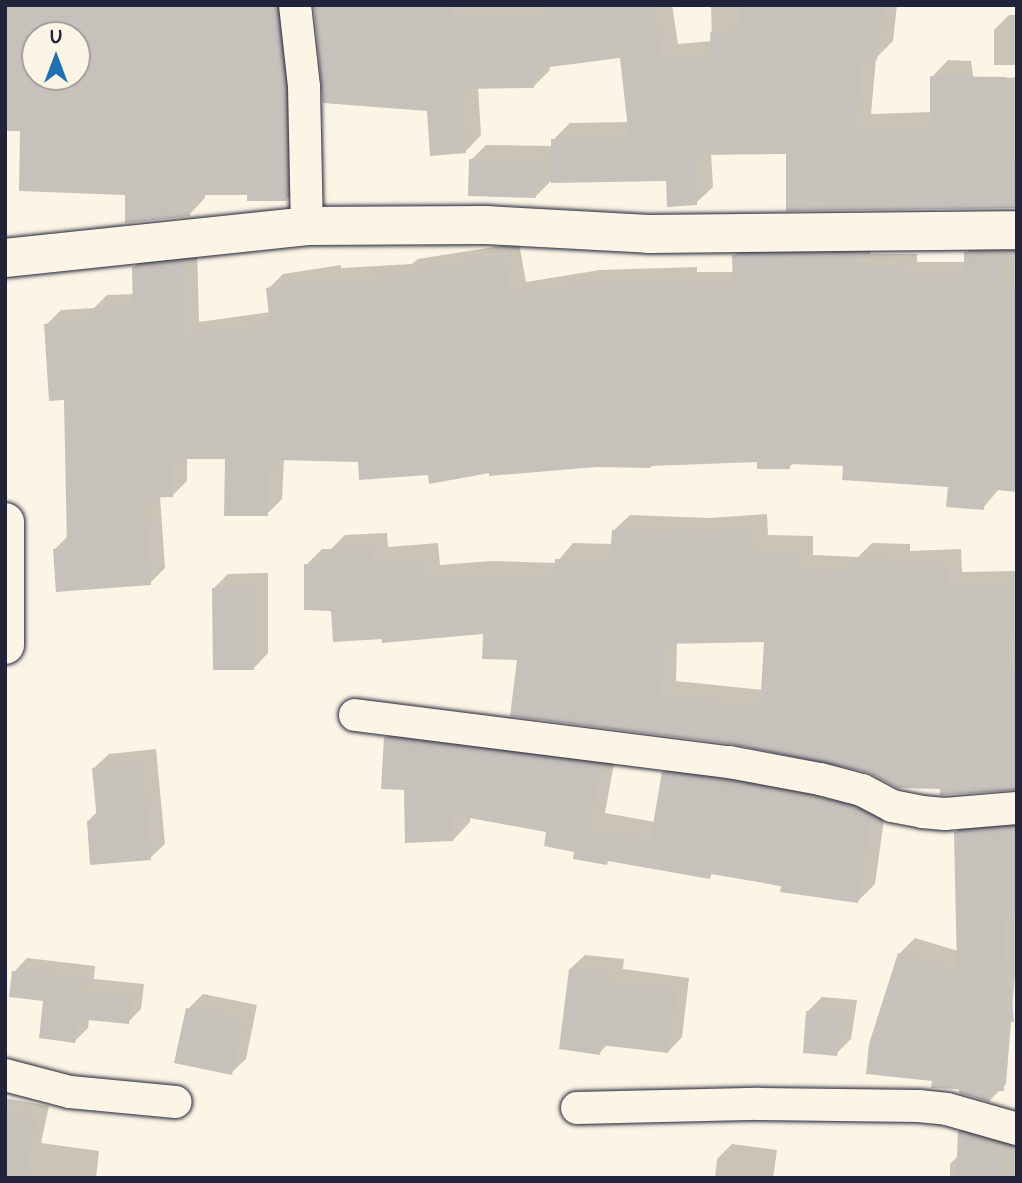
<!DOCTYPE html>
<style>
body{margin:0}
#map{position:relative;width:1022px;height:1183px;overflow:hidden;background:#fcf5e5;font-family:Pangolin,sans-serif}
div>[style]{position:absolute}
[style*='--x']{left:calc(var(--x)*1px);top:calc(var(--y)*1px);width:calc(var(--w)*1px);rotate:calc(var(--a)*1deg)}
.shadow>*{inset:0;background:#0003}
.building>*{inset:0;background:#c6c1bb}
.roads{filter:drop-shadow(0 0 2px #22223b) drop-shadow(0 0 2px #22223b)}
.minor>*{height:32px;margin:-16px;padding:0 16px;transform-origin:16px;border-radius:16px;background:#fcf5e5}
.tertiary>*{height:38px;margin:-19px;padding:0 19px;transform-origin:19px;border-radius:19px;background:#fcf5e5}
span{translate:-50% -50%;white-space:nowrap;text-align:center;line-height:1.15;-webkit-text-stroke:5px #fcf5e5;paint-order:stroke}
.frame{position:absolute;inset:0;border:7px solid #22223b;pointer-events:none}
.north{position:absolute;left:21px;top:21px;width:70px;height:70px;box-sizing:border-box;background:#fcf5e5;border:2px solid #a5a1a1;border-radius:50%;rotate:0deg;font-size:19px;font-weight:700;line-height:28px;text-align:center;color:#22223b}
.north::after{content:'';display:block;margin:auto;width:24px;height:32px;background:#1f6fb2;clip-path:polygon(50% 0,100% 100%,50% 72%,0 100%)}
</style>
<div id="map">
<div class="shadow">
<i style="clip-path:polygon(evenodd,5px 5px,294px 5px,303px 183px,286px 200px,249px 193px,205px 193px,205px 198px,189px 215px,127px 194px,21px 130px,5px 5px,35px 35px,77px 35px,77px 77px,35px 77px,35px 35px)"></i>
<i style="clip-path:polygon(315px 5px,672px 5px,678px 44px,712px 41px,711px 5px,897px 5px,893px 41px,876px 58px,871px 114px,932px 112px,932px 77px,948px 60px,971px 61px,974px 81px,1017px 77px,1017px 206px,788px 153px,711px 153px,713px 187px,696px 203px,667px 180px,551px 181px,536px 196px,471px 160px,486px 145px,553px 146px,553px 140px,570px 123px,629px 122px,622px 56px,549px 65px,550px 70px,533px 87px,478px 87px,481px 135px,465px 152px,429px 109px)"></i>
<i style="clip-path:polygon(1009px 15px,1017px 15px,1017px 65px,994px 65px,994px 30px)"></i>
<i style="clip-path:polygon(981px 238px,1016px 244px,1017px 272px,1017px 490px,999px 489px,983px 508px,950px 485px,845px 464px,795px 462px,789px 467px,759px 461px,429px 473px,360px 460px,284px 459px,282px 499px,267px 514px,226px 458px,187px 458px,187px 481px,172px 496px,160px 496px,165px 568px,150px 583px,55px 549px,68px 536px,65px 398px,46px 325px,61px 310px,94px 308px,107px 295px,135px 294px,134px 267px,149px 252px,197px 247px,199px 322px,271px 312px,268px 289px,283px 274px,341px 265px,341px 268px,412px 264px,418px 259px,519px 243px,526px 282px,600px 270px,697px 267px,697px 272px,734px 272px,734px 256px,749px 241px,871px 239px,870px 254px,917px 254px,917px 262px,966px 262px,966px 253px)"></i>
<i style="clip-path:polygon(evenodd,767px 514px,768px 535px,813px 536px,813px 555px,858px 557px,872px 543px,910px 544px,910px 551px,961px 549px,962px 572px,1017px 571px,1017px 788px,942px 788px,867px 771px,519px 659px,485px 632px,384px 637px,333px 609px,306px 565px,322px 549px,331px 549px,345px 535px,387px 533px,388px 547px,438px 543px,440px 565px,491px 561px,556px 563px,573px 543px,613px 544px,613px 531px,630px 515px,709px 518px,767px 514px,766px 640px,763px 690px,676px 681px,677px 642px,766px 640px)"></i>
<i style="clip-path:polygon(268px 573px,268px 653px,254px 668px,214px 588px,228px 574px)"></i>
<i style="clip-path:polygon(403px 720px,617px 747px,605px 813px,655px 822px,664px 773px,682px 755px,887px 798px,875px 884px,858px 901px,713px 873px,709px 877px,611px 859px,607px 863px,576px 850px,548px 830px,470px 817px,470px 822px,453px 840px,406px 789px,385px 738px)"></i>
<i style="clip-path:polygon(156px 749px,165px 844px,150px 858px,88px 821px,98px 811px,94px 768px,109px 754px)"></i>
<i style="clip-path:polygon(1017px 811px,1017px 950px,1006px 1084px,990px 1100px,934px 1079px,899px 954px,915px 938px,958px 951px,956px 832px,972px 816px)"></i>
<i style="clip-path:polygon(585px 955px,624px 959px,623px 969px,689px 978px,682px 1037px,668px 1052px,608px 1044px,599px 1053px,570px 969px)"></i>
<i style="clip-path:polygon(27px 958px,95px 966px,94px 979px,144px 984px,141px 1009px,128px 1022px,89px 1019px,88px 1028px,75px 1041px,45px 1000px,14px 972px)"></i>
<i style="clip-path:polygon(203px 994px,257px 1005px,246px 1059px,231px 1073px,188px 1009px)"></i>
<i style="clip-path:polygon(822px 997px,857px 1000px,851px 1039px,836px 1054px,807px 1012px)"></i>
<i style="clip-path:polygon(5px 1098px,49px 1106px,41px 1143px,99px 1151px,96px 1178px,5px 1176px)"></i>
<i style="clip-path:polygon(975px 1116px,1017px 1137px,1017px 1178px,950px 1178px,950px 1164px,958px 1156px,959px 1132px)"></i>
<i style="clip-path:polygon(732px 1144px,777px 1150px,773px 1178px,715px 1178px,717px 1159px)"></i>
</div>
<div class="building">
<i style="clip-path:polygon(evenodd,5px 5px,277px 5px,286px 88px,287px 201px,247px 201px,247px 195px,190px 195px,190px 216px,125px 223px,125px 195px,19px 191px,20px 131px,5px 131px,5px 5px,35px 35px,77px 35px,77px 77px,35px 77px,35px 35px)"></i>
<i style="clip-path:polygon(314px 5px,453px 5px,452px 19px,545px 18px,543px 5px,654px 5px,661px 60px,711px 55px,710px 32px,739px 31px,739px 5px,883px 5px,877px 60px,862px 58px,855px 130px,930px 128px,930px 76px,1007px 77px,1007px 159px,1017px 159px,1017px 208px,786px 211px,786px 154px,694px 155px,697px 205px,667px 207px,666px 181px,551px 183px,551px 139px,629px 138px,620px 58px,534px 69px,534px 88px,461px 89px,466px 153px,430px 156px,427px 111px,323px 103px)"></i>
<i style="clip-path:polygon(469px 159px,537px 161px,536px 198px,468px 196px)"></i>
<i style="clip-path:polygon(964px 252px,991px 252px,991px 258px,1001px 258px,1001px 286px,1017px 288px,1017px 492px,986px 489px,984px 510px,946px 507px,948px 487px,842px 480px,843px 466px,790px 464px,790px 469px,757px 469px,757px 462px,651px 466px,651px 468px,596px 467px,489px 476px,489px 473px,429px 484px,428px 475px,359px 480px,358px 462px,278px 460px,278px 467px,268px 467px,268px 516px,224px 516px,225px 459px,172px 459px,173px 497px,144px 498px,151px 585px,56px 592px,53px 549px,67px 548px,64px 400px,49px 401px,44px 324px,90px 321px,90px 310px,133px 308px,132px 267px,183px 261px,184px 336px,270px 325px,266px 288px,326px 279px,326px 282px,401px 278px,401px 273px,504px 257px,511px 296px,584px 284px,628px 282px,683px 281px,683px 286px,733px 286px,732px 255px,856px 254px,856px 268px,903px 268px,903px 277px,964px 277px)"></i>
<i style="clip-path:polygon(evenodd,612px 530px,692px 533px,752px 530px,752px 551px,798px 552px,797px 570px,854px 573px,854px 559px,895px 559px,895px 566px,946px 565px,947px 587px,1007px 586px,1010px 670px,1017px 670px,1017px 790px,940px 795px,940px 789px,898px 788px,867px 772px,732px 744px,510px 716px,517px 660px,482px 659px,483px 634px,382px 643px,382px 639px,333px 642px,331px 611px,304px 610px,304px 564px,328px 565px,327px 551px,372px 548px,373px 562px,423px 559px,424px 580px,473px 577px,554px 579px,555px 559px,610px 560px,612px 530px,764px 642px,760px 707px,661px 697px,662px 644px,764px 642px)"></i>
<i style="clip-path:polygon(254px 587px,254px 670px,213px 670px,212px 588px)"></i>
<i style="clip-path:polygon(384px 737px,600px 764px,589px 830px,650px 842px,662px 772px,726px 780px,855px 807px,871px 815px,858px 903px,780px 892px,781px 886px,711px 874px,710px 879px,608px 861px,607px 865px,573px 859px,574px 852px,544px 846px,546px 832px,453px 815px,453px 841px,405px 843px,404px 790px,381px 789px)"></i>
<i style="clip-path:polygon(142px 763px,151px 860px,90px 865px,87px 821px,97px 820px,92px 768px)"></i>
<i style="clip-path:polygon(1017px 826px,1017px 916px,1004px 916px,1006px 988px,1011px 988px,1014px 1022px,1007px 1022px,1004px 1091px,991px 1091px,990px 1102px,959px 1093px,959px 1089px,931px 1088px,932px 1081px,866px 1074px,869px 1044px,898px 953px,957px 971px,954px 832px)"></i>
<i style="clip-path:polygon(569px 969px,610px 974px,609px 984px,676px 992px,668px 1053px,601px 1045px,600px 1055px,559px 1049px)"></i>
<i style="clip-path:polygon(12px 971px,83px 978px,81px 992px,131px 997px,129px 1024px,78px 1019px,75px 1043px,39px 1038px,43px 1001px,9px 997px)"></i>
<i style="clip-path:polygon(186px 1008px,243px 1020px,232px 1075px,174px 1063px)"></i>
<i style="clip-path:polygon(806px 1011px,843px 1014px,837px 1056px,803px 1053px)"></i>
<i style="clip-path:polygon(5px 1113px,36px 1119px,25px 1178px,5px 1178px)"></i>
<i style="clip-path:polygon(958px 1131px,987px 1140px,986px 1151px,1002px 1152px,1001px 1178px,956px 1178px)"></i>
</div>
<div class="roads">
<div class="minor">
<i style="--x:295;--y:5;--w:82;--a:83.7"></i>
<i style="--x:304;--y:87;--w:139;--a:88.8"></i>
<i style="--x:355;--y:715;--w:377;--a:7.2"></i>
<i style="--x:729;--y:762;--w:93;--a:10.6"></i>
<i style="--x:820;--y:779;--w:43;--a:14.7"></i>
<i style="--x:862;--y:790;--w:34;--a:28"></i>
<i style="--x:892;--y:806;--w:31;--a:11"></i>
<i style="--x:922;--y:812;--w:23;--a:5"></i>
<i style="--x:945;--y:814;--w:72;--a:-4.8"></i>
<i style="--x:5;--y:1075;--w:67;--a:14.7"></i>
<i style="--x:70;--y:1092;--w:106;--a:5.4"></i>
<i style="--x:577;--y:1108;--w:182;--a:-1.3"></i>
<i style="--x:759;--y:1104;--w:160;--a:0.7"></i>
<i style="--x:919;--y:1106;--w:28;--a:6"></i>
<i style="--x:947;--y:1109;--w:73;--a:15.9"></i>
</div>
<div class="tertiary">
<i style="--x:5;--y:258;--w:304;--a:-6"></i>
<i style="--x:307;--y:226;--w:178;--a:-0.3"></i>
<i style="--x:485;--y:225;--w:164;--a:3.1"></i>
<i style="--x:649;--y:234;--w:368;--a:-0.6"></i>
<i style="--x:5;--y:522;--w:123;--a:90"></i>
</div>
</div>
<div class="frame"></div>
<div class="north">U</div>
</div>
